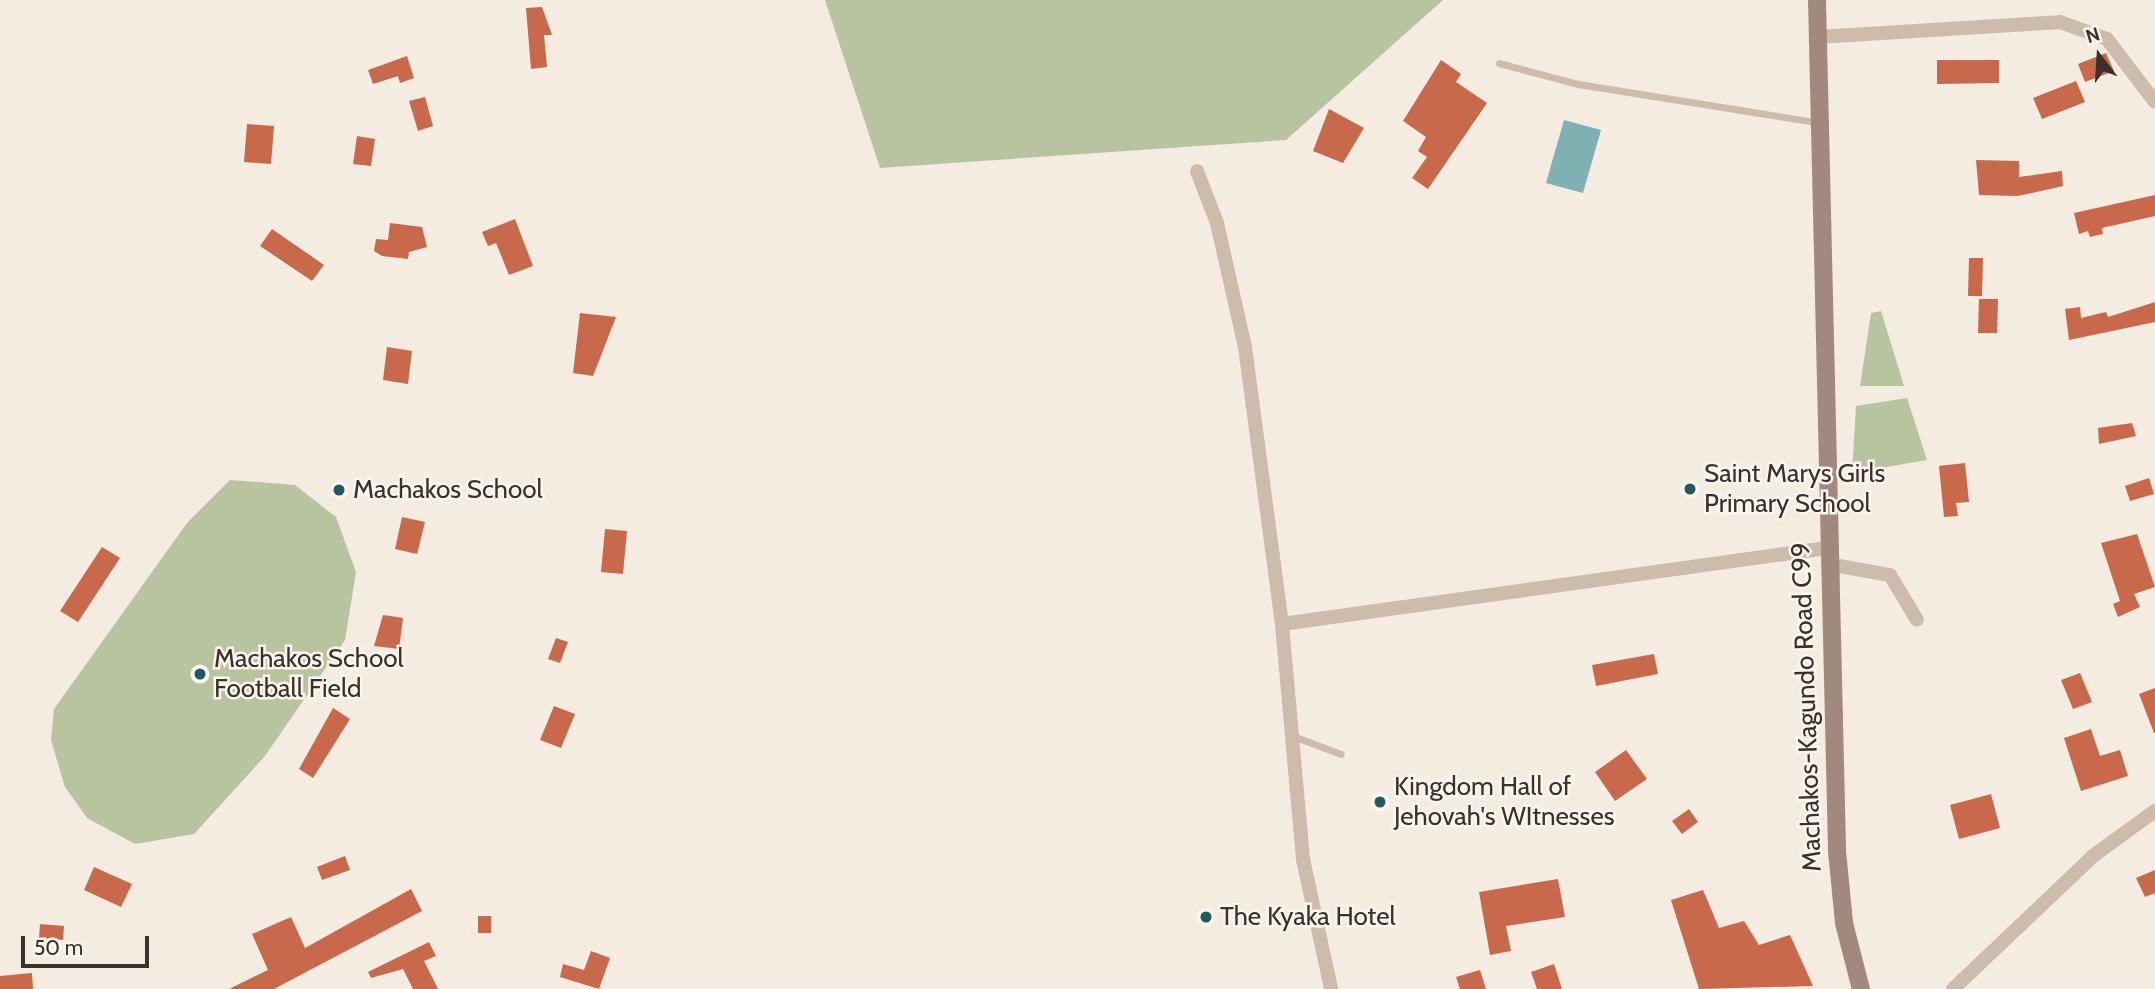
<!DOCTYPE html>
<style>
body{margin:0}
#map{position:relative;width:2155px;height:989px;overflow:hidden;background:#f4ebe1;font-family:Cabin,sans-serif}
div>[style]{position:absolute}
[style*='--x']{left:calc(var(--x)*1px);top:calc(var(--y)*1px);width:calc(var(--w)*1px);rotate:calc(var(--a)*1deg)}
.green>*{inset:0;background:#b8c4a0}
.water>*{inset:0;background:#7fb0b2}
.building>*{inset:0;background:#c8694b}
.service>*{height:7px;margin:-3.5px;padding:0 3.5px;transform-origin:3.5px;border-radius:3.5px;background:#cdbbac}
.minor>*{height:14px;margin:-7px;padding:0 7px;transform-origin:7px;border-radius:7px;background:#cdbbac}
.secondary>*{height:18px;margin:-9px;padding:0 9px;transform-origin:9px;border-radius:9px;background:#a18a7d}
.dots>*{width:19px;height:19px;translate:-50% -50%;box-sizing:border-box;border:4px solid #fbf5ee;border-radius:50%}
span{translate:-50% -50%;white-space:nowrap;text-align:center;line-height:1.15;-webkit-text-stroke:5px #fbf5ee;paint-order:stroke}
.poi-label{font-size:26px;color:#3b302b}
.left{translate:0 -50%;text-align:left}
.street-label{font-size:26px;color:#3b302b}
.north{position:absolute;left:2064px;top:21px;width:70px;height:70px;-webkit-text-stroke:5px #fbf5ee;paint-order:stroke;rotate:343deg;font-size:19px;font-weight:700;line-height:28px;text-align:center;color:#3b302b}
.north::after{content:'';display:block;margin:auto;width:24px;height:32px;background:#3b302b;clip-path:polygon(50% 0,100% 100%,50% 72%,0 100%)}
.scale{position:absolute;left:21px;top:936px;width:128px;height:32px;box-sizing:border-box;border:4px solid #3b302b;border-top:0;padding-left:9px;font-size:21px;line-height:24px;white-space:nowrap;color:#3b302b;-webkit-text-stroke:5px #fbf5ee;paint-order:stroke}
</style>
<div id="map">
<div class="green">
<i style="clip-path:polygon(825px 0,1443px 0,1286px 140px,880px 168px)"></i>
<i style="clip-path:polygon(1881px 311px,1904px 386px,1860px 386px,1871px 313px)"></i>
<i style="clip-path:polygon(1907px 398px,1927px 460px,1852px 473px,1856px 406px)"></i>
<i style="clip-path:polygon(230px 480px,295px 485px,336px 517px,356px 572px,345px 640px,265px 756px,194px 834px,135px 844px,87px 818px,65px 787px,51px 740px,54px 709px,187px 523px)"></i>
</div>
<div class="water">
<i style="clip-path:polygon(1564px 120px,1601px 130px,1583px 193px,1546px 183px)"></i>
</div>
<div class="building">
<i style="clip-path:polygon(542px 7px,552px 35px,544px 35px,547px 67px,531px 69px,526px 8px)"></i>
<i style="clip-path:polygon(2106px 53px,2114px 71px,2085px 82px,2078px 64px)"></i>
<i style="clip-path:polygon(407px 56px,414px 78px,400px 83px,398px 76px,373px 84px,368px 70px)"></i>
<i style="clip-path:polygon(1441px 60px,1461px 74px,1456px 82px,1487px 103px,1428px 189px,1412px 178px,1427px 157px,1418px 151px,1426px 137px,1403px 121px)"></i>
<i style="clip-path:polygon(1937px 60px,1999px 60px,1999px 83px,1937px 84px)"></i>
<i style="clip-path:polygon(2076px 81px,2085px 102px,2042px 119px,2033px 98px)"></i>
<i style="clip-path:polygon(425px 97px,433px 126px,418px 131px,409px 101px)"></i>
<i style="clip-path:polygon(1329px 109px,1364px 128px,1343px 163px,1313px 151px)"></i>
<i style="clip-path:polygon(247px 124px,274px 126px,271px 164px,244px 162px)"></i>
<i style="clip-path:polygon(357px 136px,375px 139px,371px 166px,353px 164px)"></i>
<i style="clip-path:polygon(1976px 160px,2019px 161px,2019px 177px,2062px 171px,2063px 186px,2018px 196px,1979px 195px)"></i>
<i style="clip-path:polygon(2155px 195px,2155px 216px,2102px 228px,2103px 234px,2090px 237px,2088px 231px,2079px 234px,2074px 213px)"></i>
<i style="clip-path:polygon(515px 219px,533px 266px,509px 275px,496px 243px,488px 246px,482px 232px)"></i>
<i style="clip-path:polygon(390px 223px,422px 227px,427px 247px,409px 252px,408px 259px,382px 256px,374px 251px,376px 239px,388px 240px)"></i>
<i style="clip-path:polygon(272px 229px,324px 265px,312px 281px,260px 246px)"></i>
<i style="clip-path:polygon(1969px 258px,1983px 258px,1982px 296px,1968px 296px)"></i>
<i style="clip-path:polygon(1979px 299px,1998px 299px,1997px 333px,1978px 333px)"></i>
<i style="clip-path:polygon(2155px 302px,2155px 322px,2069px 340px,2065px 309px,2080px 307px,2081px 318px,2106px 312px,2108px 317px)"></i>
<i style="clip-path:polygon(580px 313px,616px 317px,593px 376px,573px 373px)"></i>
<i style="clip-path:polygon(387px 347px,412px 351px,408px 384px,383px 380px)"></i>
<i style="clip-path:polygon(2132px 423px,2136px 436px,2099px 444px,2098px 428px)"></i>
<i style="clip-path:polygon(1965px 463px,1969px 502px,1956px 503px,1958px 516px,1944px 517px,1939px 466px)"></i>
<i style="clip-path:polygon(2149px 478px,2154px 494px,2130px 501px,2125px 486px)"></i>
<i style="clip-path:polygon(402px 517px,425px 522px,417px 554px,395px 549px)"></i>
<i style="clip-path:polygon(605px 529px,627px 531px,623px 574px,601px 572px)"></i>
<i style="clip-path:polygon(2137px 534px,2155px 587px,2134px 594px,2140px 607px,2118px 617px,2113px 604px,2120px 601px,2101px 543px)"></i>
<i style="clip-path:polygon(102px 547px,120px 558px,78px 622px,60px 611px)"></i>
<i style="clip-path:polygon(383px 615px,403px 618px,399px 649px,374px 646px)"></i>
<i style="clip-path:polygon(556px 638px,568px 642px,560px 663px,548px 659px)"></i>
<i style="clip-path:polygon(1654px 654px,1658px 674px,1596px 686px,1592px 665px)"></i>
<i style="clip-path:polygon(2080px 673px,2092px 702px,2073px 709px,2061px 680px)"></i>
<i style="clip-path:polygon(2155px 688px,2155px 733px,2154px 733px,2139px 694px)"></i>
<i style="clip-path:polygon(554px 706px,575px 714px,561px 748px,540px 740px)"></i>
<i style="clip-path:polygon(333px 708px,350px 719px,313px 778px,299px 769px)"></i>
<i style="clip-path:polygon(2091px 729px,2100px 756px,2120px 750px,2128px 776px,2081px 791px,2064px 738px)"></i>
<i style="clip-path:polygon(1626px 750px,1647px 779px,1615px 801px,1595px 772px)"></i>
<i style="clip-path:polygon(1991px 794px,2000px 828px,1959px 839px,1950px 805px)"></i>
<i style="clip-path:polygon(1689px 809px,1698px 822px,1682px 834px,1672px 821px)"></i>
<i style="clip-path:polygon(345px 856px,350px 870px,322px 880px,317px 867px)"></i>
<i style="clip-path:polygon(94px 867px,132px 884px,121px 907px,84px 890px)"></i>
<i style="clip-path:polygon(2155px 870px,2155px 893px,2145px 897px,2136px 878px)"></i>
<i style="clip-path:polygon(1558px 879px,1565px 917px,1506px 926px,1511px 951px,1490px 955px,1479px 892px)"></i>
<i style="clip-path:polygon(411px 889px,422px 911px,274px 989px,229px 989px,268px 970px,252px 934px,291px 917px,305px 948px)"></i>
<i style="clip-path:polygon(1703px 890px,1719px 928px,1744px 921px,1759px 945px,1790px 935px,1813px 986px,1699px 989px,1671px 900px)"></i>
<i style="clip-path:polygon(478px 916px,491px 916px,491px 933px,478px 933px)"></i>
<i style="clip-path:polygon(40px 924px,64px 926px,63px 940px,39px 938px)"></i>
<i style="clip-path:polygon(429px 942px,436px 956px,424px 961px,438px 989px,413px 989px,403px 969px,371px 978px,368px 972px)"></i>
<i style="clip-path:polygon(591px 951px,610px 958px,599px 989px,560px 977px,563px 964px,584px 970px)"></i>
<i style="clip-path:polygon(1554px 964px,1562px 989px,1537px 989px,1531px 972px)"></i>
<i style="clip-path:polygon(1480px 970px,1486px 989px,1460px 989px,1456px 977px)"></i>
<i style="clip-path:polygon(32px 973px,33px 989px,0 989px,0 976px)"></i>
</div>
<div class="service">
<i style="--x:1499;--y:63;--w:82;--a:14.9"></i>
<i style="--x:1578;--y:84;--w:241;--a:9.1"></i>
<i style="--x:1293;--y:736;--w:51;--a:20.6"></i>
</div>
<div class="minor">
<i style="--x:1817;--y:37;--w:243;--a:-3.5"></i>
<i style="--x:2060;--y:22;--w:50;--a:19.9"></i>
<i style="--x:2107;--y:39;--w:79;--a:52.7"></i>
<i style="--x:1197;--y:171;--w:56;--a:69"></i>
<i style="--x:1217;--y:223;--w:127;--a:77.3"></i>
<i style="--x:1245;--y:347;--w:279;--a:82.4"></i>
<i style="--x:1282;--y:624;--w:236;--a:84.9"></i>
<i style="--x:1303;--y:859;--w:133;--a:77.8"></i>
<i style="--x:1828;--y:564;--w:63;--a:10.1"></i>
<i style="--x:1890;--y:575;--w:52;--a:59"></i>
<i style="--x:1282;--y:624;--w:550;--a:-7.94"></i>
<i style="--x:1953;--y:989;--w:193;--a:-43.5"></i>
<i style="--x:2093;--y:856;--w:77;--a:-36"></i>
</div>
<div class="secondary">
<i style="--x:1817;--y:0;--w:851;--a:88.65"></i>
<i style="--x:1837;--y:851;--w:72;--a:84.4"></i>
<i style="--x:1844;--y:923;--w:68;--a:75.6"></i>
</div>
<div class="dots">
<i style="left:1690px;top:489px;background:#1f5a5e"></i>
<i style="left:339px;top:490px;background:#1f5a5e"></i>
<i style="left:200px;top:674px;background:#1f5a5e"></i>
<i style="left:1380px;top:802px;background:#1f5a5e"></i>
<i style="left:1206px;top:917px;background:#1f5a5e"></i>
</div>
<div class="poi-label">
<span class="left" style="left:1704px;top:489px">Saint Marys Girls<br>Primary School</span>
<span class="left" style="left:353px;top:490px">Machakos School</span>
<span class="left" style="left:214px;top:674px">Machakos School<br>Football Field</span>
<span class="left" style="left:1394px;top:802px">Kingdom Hall of<br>Jehovah's WItnesses</span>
<span class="left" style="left:1220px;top:917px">The Kyaka Hotel</span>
</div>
<div class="street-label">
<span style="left:1807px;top:707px;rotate:-92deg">Machakos-Kagundo Road C99</span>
</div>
<div class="north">N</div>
<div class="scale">50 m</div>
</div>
